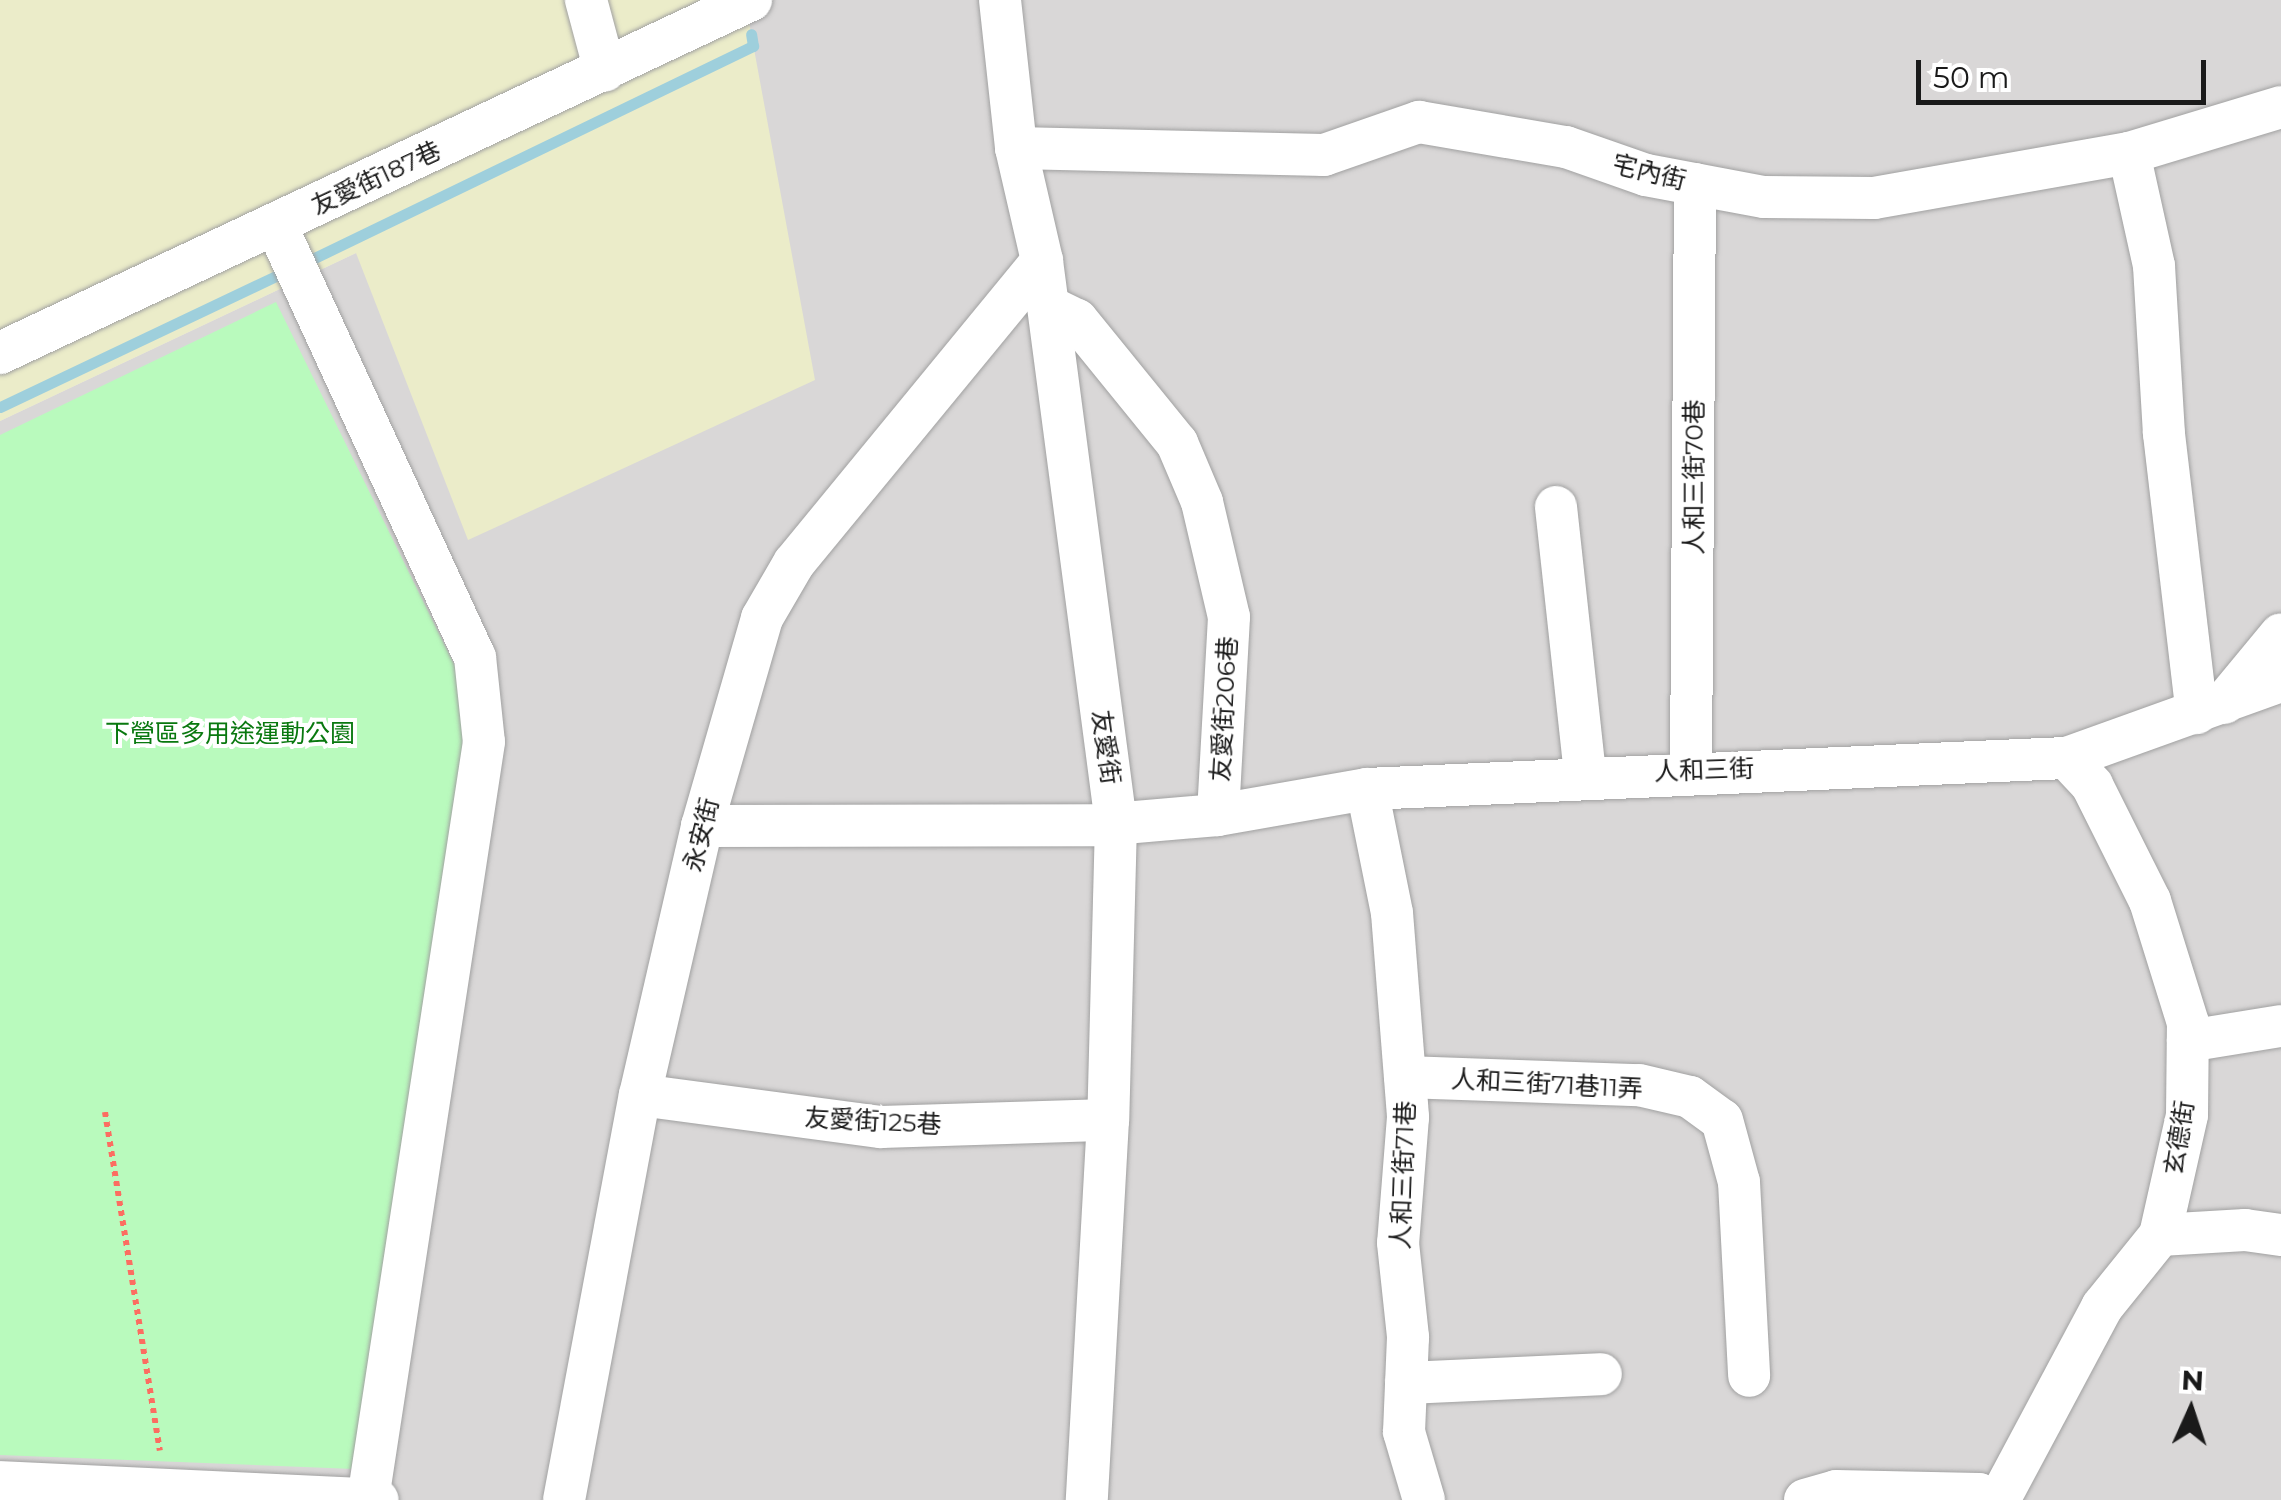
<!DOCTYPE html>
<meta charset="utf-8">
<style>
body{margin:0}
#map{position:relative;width:2281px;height:1500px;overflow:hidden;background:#ede8df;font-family:Montserrat,"Noto Sans TC",sans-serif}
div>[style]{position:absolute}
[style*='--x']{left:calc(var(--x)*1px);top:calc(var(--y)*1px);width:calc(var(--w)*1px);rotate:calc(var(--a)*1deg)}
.residential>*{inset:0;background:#d9d7d7}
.farmland>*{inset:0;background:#ebecc9}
.park>*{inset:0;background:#b9fabd}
.stream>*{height:11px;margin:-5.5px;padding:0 5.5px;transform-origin:5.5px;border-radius:5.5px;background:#9ecfdc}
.path>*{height:6px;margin-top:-3px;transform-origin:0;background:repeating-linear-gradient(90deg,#fc6d61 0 5px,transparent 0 10px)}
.roads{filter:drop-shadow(0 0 2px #a1a1a1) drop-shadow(0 0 2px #a1a1a1)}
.minor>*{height:42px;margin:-21px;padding:0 21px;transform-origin:21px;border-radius:21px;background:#fff}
span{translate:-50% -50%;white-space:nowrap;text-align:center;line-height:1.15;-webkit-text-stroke:8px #fff;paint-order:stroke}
.street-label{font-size:25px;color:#1a1a1a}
.park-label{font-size:25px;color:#09780f}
.north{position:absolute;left:2141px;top:1360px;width:100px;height:100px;-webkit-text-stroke:8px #fff;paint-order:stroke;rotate:3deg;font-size:28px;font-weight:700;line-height:40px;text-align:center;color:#1a1a1a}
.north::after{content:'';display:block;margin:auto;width:35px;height:45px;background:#1a1a1a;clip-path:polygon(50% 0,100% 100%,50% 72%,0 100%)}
.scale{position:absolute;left:1916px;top:60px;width:290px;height:45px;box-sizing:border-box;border:5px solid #1a1a1a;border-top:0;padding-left:12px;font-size:30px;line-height:35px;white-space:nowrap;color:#1a1a1a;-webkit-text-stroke:8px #fff;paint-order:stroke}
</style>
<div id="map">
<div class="residential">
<i style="clip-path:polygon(745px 0,2281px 0,2281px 1500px,0 1500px,0 421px,356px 253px)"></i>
</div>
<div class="farmland">
<i style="clip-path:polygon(0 0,745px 0,815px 380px,468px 540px,356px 253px,0 421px)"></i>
</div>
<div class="park">
<i style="clip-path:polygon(276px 302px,455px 666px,465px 728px,354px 1469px,0 1455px,0 435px)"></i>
</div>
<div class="stream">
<i style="--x:304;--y:263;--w:499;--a:-25.8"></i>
<i style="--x:753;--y:46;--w:12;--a:-99"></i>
<i style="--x:0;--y:407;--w:318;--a:-25.4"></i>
</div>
<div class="path">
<i style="--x:105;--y:1112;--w:343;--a:80.8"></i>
</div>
<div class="roads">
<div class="minor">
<i style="--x:586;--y:0;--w:73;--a:75"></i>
<i style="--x:1000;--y:0;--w:149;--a:83.8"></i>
<i style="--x:1016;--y:148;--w:116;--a:77"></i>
<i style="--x:1042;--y:261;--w:567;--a:82.5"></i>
<i style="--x:1116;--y:823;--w:297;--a:91.5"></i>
<i style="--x:1108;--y:1120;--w:381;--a:93.2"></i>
<i style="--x:1016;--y:148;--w:308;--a:1.3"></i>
<i style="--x:1324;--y:155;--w:101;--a:-19.2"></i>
<i style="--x:1419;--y:122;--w:149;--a:9.7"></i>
<i style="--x:1566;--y:147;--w:85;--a:19.3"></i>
<i style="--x:1646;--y:175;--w:120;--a:10.6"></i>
<i style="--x:1764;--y:197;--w:110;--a:0.5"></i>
<i style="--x:1874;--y:198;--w:259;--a:-10"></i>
<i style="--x:2129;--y:153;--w:159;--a:-16.8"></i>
<i style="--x:2129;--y:153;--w:116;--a:77.5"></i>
<i style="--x:2154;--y:266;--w:168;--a:86.6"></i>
<i style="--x:2164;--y:434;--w:281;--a:83.3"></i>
<i style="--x:276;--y:225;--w:476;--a:65.3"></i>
<i style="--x:475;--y:657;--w:85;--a:84"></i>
<i style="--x:484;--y:742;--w:766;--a:98.71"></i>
<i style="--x:1048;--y:306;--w:32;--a:26"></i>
<i style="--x:1077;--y:320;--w:159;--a:50.9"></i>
<i style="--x:1177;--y:443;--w:64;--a:67"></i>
<i style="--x:1202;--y:502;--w:118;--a:76.8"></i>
<i style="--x:1229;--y:617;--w:198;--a:93.2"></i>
<i style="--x:0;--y:353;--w:830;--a:-25.18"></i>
<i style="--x:1556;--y:507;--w:270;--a:83.8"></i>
<i style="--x:2224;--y:703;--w:89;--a:-50.4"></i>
<i style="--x:1691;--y:771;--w:587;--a:-89.61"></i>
<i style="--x:1367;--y:789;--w:126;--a:78.6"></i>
<i style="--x:1392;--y:913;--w:205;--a:85.5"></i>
<i style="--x:1408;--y:1117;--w:126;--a:94.5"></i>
<i style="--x:1398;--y:1243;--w:95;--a:83.9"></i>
<i style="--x:1408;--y:1337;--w:95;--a:92.4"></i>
<i style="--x:1404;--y:1432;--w:71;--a:73.6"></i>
<i style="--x:702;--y:826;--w:399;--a:-0.1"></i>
<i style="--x:1101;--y:825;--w:117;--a:-4.9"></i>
<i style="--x:1218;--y:815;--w:151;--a:-9.9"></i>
<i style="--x:1367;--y:789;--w:701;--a:-2.54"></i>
<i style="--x:2067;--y:758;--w:227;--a:-19.8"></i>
<i style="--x:2188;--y:1041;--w:94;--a:-9.2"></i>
<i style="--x:1405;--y:1077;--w:234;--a:2"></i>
<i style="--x:1639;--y:1085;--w:52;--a:13.2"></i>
<i style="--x:1690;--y:1097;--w:39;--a:36"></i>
<i style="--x:1722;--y:1120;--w:64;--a:74.7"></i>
<i style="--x:1739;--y:1182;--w:194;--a:87"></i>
<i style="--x:640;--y:1095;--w:243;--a:7.6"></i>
<i style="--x:881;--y:1127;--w:227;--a:-1.8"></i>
<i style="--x:2160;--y:1235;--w:85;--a:-3.4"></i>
<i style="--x:2245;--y:1230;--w:36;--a:8"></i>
<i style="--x:1406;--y:1383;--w:195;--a:-2.6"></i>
<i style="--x:0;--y:1482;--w:378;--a:2.7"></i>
<i style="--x:564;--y:1500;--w:412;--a:-79.4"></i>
<i style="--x:640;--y:1095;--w:276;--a:-77"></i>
<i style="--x:702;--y:826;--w:216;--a:-73.9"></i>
<i style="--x:762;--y:618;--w:64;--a:-59.8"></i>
<i style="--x:794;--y:563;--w:391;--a:-50.6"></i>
<i style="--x:1805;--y:1500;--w:32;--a:-16"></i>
<i style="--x:1836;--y:1491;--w:143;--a:1.2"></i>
<i style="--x:1979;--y:1494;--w:13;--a:29"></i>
<i style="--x:1999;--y:1500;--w:219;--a:-61.9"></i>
<i style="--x:2102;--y:1307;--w:92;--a:-51.1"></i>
<i style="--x:2160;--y:1235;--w:123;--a:-77.3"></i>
<i style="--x:2187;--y:1115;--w:92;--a:-89.4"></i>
<i style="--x:2188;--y:1023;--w:128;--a:-107.3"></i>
<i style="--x:2150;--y:901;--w:130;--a:-116.6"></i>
<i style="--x:2092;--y:785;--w:37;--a:-133"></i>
</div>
</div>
<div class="street-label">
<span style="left:1649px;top:172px;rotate:14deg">宅內街</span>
<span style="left:376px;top:178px;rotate:-25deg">友愛街187巷</span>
<span style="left:1694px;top:477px;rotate:-90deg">人和三街70巷</span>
<span style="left:1224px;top:709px;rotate:-87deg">友愛街206巷</span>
<span style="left:1106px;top:747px;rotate:82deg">友愛街</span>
<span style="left:1704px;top:770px;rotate:-2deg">人和三街</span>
<span style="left:701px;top:835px;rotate:-76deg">永安街</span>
<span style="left:1547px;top:1084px;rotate:3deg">人和三街71巷11弄</span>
<span style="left:873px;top:1121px;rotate:3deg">友愛街125巷</span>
<span style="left:2179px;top:1138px;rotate:-81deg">玄德街</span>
<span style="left:1403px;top:1175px;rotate:-88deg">人和三街71巷</span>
</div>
<div class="park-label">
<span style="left:230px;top:733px">下營區多用途運動公園</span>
</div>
<div class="north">N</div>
<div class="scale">50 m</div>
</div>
